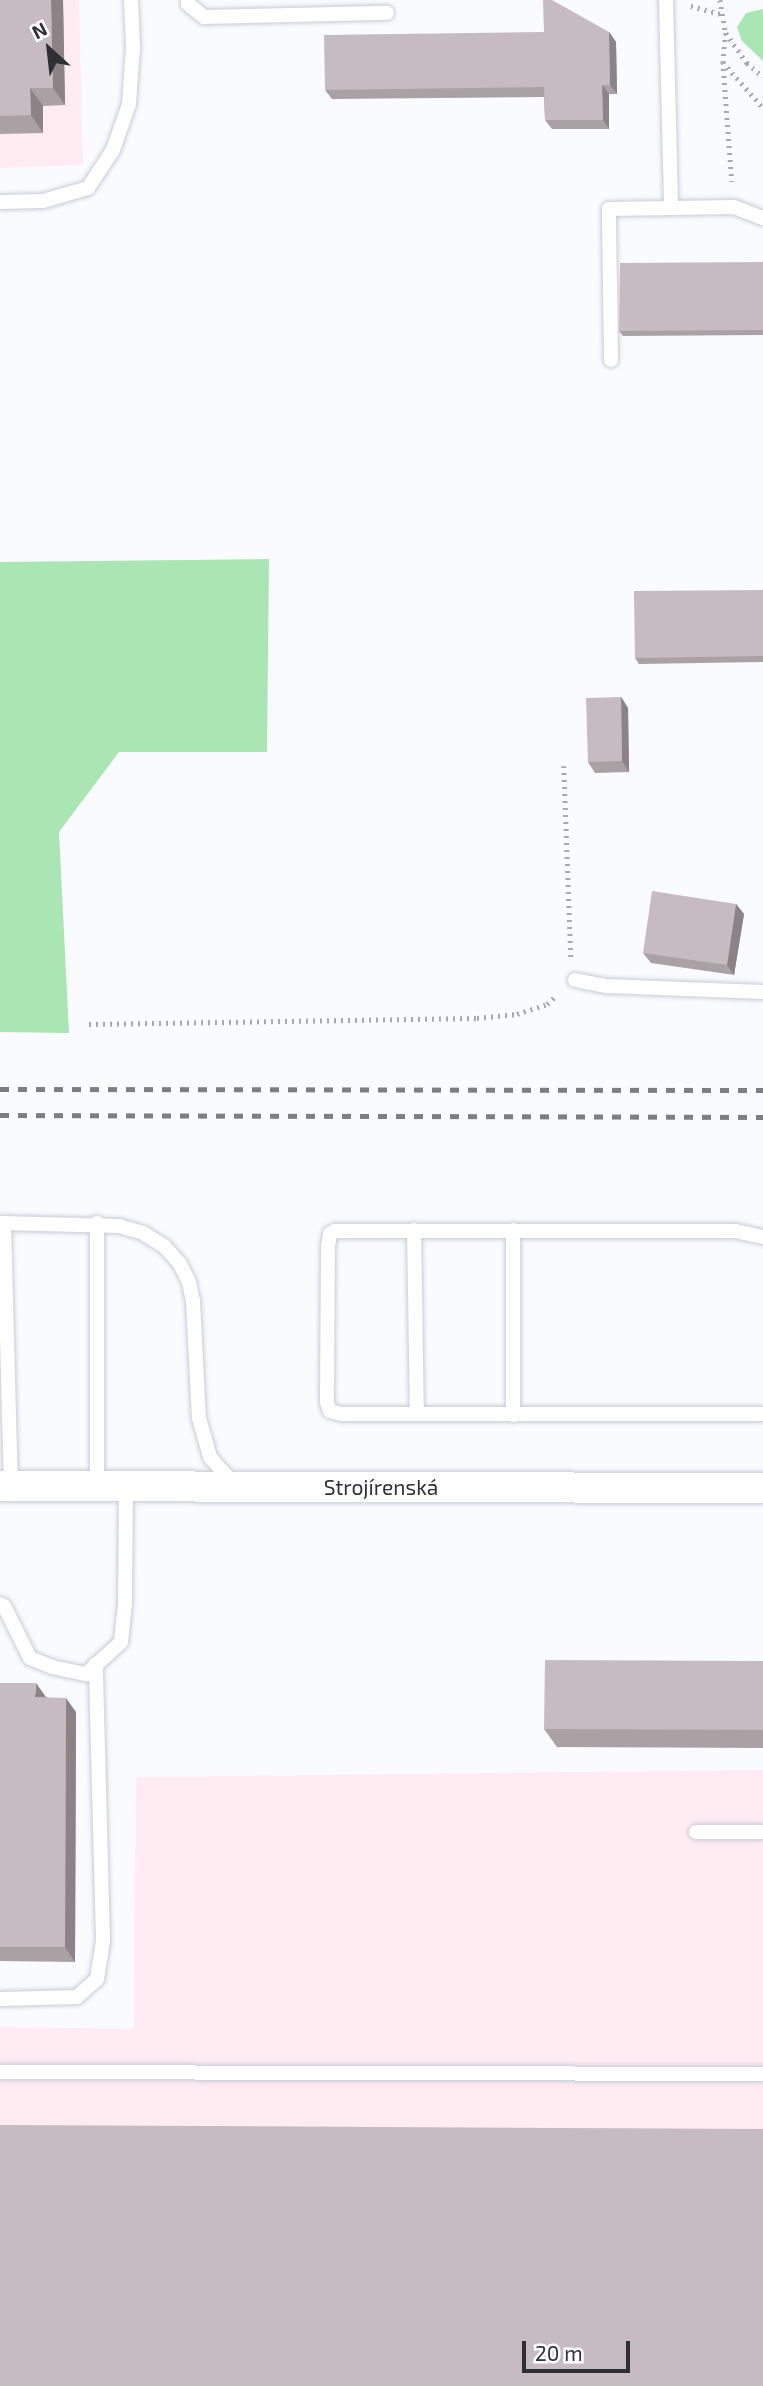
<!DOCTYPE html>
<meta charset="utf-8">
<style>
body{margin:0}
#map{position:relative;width:763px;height:2386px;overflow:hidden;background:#fafbff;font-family:"Exo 2",sans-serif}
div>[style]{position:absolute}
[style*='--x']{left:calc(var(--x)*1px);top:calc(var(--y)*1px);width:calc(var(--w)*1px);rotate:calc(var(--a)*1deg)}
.industrial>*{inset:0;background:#ffebf2}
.green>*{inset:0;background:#aae6b4}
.path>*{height:4.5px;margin-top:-2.25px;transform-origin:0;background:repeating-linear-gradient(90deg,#a8a9ad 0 2px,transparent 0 7px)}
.roads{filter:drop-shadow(0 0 2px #c9ccd5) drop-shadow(0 0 2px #c9ccd5)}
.service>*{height:14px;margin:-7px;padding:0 7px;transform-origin:7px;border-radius:7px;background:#fff}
.minor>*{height:30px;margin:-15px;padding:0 15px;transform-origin:15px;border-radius:15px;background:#fff}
.rail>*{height:5px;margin-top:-2.5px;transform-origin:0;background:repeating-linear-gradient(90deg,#7d7e82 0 9px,transparent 0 18px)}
.wall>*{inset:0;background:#aaa1a5}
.shaded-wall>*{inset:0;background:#8b8386}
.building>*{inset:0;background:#c6bbc0}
span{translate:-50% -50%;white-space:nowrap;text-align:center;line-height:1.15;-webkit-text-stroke:6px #fff;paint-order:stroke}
.street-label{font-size:21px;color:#2f3034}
.north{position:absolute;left:14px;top:14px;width:70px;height:70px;-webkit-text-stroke:5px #fff;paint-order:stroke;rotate:333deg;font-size:19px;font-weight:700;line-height:28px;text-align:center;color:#2f3034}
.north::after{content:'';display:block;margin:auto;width:24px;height:32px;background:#2f3034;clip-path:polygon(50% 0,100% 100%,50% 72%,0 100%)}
.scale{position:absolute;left:522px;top:2341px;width:108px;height:32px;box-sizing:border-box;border:4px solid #2f3034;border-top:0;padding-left:9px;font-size:21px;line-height:24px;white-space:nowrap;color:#2f3034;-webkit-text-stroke:5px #fff;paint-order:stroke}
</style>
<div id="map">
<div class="industrial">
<i style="clip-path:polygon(0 0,79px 0,83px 165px,0 168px)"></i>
<i style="clip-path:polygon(763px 1770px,763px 2386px,0 2386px,0 2027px,134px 2029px,136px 1777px)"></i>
</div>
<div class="green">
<i style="clip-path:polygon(763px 9px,763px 61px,742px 41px,737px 27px,746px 13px)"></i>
<i style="clip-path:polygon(269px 559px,267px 752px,119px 752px,59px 832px,69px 1033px,0 1032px,0 562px)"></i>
</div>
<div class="path">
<i style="--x:720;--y:0;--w:34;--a:80"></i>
<i style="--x:726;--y:33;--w:37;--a:55"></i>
<i style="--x:747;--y:63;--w:21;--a:41"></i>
<i style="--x:691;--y:6;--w:31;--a:15"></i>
<i style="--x:726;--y:33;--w:29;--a:96"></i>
<i style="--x:723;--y:62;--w:120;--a:85.7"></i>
<i style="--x:723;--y:62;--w:61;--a:49"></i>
<i style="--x:564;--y:766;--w:191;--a:87.9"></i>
<i style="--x:89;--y:1024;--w:388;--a:-0.9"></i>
<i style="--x:477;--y:1018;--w:40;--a:-5.7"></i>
<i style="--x:517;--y:1014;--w:32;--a:-18"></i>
<i style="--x:547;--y:1004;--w:12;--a:-42"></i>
</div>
<div class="roads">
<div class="service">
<i style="--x:188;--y:0;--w:4;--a:90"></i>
<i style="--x:188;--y:4;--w:21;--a:39"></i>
<i style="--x:204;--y:17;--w:183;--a:-1.3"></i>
<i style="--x:666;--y:0;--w:208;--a:88.6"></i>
<i style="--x:0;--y:202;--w:43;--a:-1.3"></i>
<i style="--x:43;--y:201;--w:47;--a:-16.1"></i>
<i style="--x:88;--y:188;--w:45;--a:-56.7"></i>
<i style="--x:113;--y:150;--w:49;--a:-70.8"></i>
<i style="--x:129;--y:104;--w:57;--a:-86"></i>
<i style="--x:133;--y:47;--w:47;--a:-92.4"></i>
<i style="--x:611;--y:360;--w:151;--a:-90.8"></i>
<i style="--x:609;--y:209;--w:125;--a:-0.9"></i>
<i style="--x:734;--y:207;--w:31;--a:21"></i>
<i style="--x:575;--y:980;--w:32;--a:11"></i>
<i style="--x:606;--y:986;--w:157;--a:2.2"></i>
<i style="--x:0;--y:1223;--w:119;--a:1.4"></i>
<i style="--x:119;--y:1226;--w:25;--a:16"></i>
<i style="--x:143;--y:1233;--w:25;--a:32"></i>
<i style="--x:164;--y:1246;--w:24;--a:48"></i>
<i style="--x:180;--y:1264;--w:20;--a:63"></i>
<i style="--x:189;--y:1282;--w:19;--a:78"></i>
<i style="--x:193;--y:1301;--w:117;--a:87.1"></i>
<i style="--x:199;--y:1418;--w:41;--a:74.2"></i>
<i style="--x:210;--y:1457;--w:35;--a:49"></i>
<i style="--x:4;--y:1223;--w:263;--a:88.5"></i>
<i style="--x:97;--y:1223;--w:263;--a:90"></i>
<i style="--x:414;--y:1230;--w:184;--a:89.1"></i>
<i style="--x:763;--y:1237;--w:29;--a:-168"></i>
<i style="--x:735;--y:1231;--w:400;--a:180"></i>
<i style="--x:335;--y:1231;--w:6;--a:149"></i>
<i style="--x:330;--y:1234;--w:12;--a:99"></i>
<i style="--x:328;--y:1246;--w:156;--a:90.4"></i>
<i style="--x:327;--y:1402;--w:9;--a:72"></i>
<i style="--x:330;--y:1411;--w:11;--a:15"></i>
<i style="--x:341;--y:1414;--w:422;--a:0"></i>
<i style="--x:513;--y:1415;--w:185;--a:-90"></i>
<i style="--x:0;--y:1604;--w:4;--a:27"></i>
<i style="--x:4;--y:1606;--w:58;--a:63.4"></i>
<i style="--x:30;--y:1658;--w:24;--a:22"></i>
<i style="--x:52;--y:1667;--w:35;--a:12"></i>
<i style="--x:86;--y:1674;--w:47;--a:-42.4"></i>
<i style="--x:121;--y:1642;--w:39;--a:-84"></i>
<i style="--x:125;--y:1603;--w:117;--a:-89.5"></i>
<i style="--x:696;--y:1832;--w:67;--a:0"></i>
<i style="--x:0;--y:1999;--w:77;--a:-1.5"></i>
<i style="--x:77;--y:1997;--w:27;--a:-42"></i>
<i style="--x:97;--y:1979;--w:39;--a:-81"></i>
<i style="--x:103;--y:1940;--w:276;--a:-91.5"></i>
<i style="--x:0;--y:2072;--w:763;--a:0.15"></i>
</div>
<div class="minor">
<i style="--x:0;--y:1486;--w:763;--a:0.15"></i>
</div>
</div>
<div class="rail">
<i style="--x:0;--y:1089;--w:763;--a:0.08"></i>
<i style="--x:0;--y:1115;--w:763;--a:0.15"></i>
</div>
<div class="wall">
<i style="clip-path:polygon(0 0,63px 0,65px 105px,43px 106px,43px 133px,0 134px)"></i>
<i style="clip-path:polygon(544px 32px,609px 32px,616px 42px,617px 94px,609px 94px,609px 129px,552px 129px,545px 120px,544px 97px,332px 99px,325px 90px)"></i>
<i style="clip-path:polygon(763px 262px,763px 335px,623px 336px,619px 331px)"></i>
<i style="clip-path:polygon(763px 590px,763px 662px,639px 664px,635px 658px)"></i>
<i style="clip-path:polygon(621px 697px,628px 708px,629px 772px,595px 773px,588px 762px)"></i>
<i style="clip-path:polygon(736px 904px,744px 914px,734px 975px,651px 963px,643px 953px)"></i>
<i style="clip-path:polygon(763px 1661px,763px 1748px,557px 1747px,544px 1729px)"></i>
<i style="clip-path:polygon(0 1683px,46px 1697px,76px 1712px,75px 1962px,0 1961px)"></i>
</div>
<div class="shaded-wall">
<i style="clip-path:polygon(51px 0,63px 0,65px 105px,53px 88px)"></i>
<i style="clip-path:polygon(609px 32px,616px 42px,617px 94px,610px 85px)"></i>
<i style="clip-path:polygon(602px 85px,609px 94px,609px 129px,603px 120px)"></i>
<i style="clip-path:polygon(30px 88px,43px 106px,43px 133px,31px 115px)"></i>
<i style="clip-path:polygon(621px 697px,628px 708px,629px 772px,622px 761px)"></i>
<i style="clip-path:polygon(736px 904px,744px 914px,734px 975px,727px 965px)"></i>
<i style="clip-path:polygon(36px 1683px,46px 1697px,35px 1697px)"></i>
<i style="clip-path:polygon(66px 1698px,76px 1712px,75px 1962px,65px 1947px)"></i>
</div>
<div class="building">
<i style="clip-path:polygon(0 0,51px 0,53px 88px,30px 88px,31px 115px,0 116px)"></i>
<i style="clip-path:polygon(543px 0,552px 0,609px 32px,610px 85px,602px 85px,603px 120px,545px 120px,544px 87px,325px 90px,324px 35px,544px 32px)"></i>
<i style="clip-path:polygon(763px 262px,763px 330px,619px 331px,620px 263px)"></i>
<i style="clip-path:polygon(763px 590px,763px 656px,635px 658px,634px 591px)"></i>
<i style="clip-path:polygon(621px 697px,622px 761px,588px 762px,586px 698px)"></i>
<i style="clip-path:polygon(652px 891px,736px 904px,727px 965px,643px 953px)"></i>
<i style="clip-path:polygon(545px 1660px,763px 1661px,763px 1730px,544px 1729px)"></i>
<i style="clip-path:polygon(0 1683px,36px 1683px,35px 1697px,66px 1698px,65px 1947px,0 1947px)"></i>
<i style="clip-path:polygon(0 2125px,763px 2129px,763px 2386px,0 2386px)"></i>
</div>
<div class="street-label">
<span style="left:381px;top:1487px">Strojírenská</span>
</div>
<div class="north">N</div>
<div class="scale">20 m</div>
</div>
